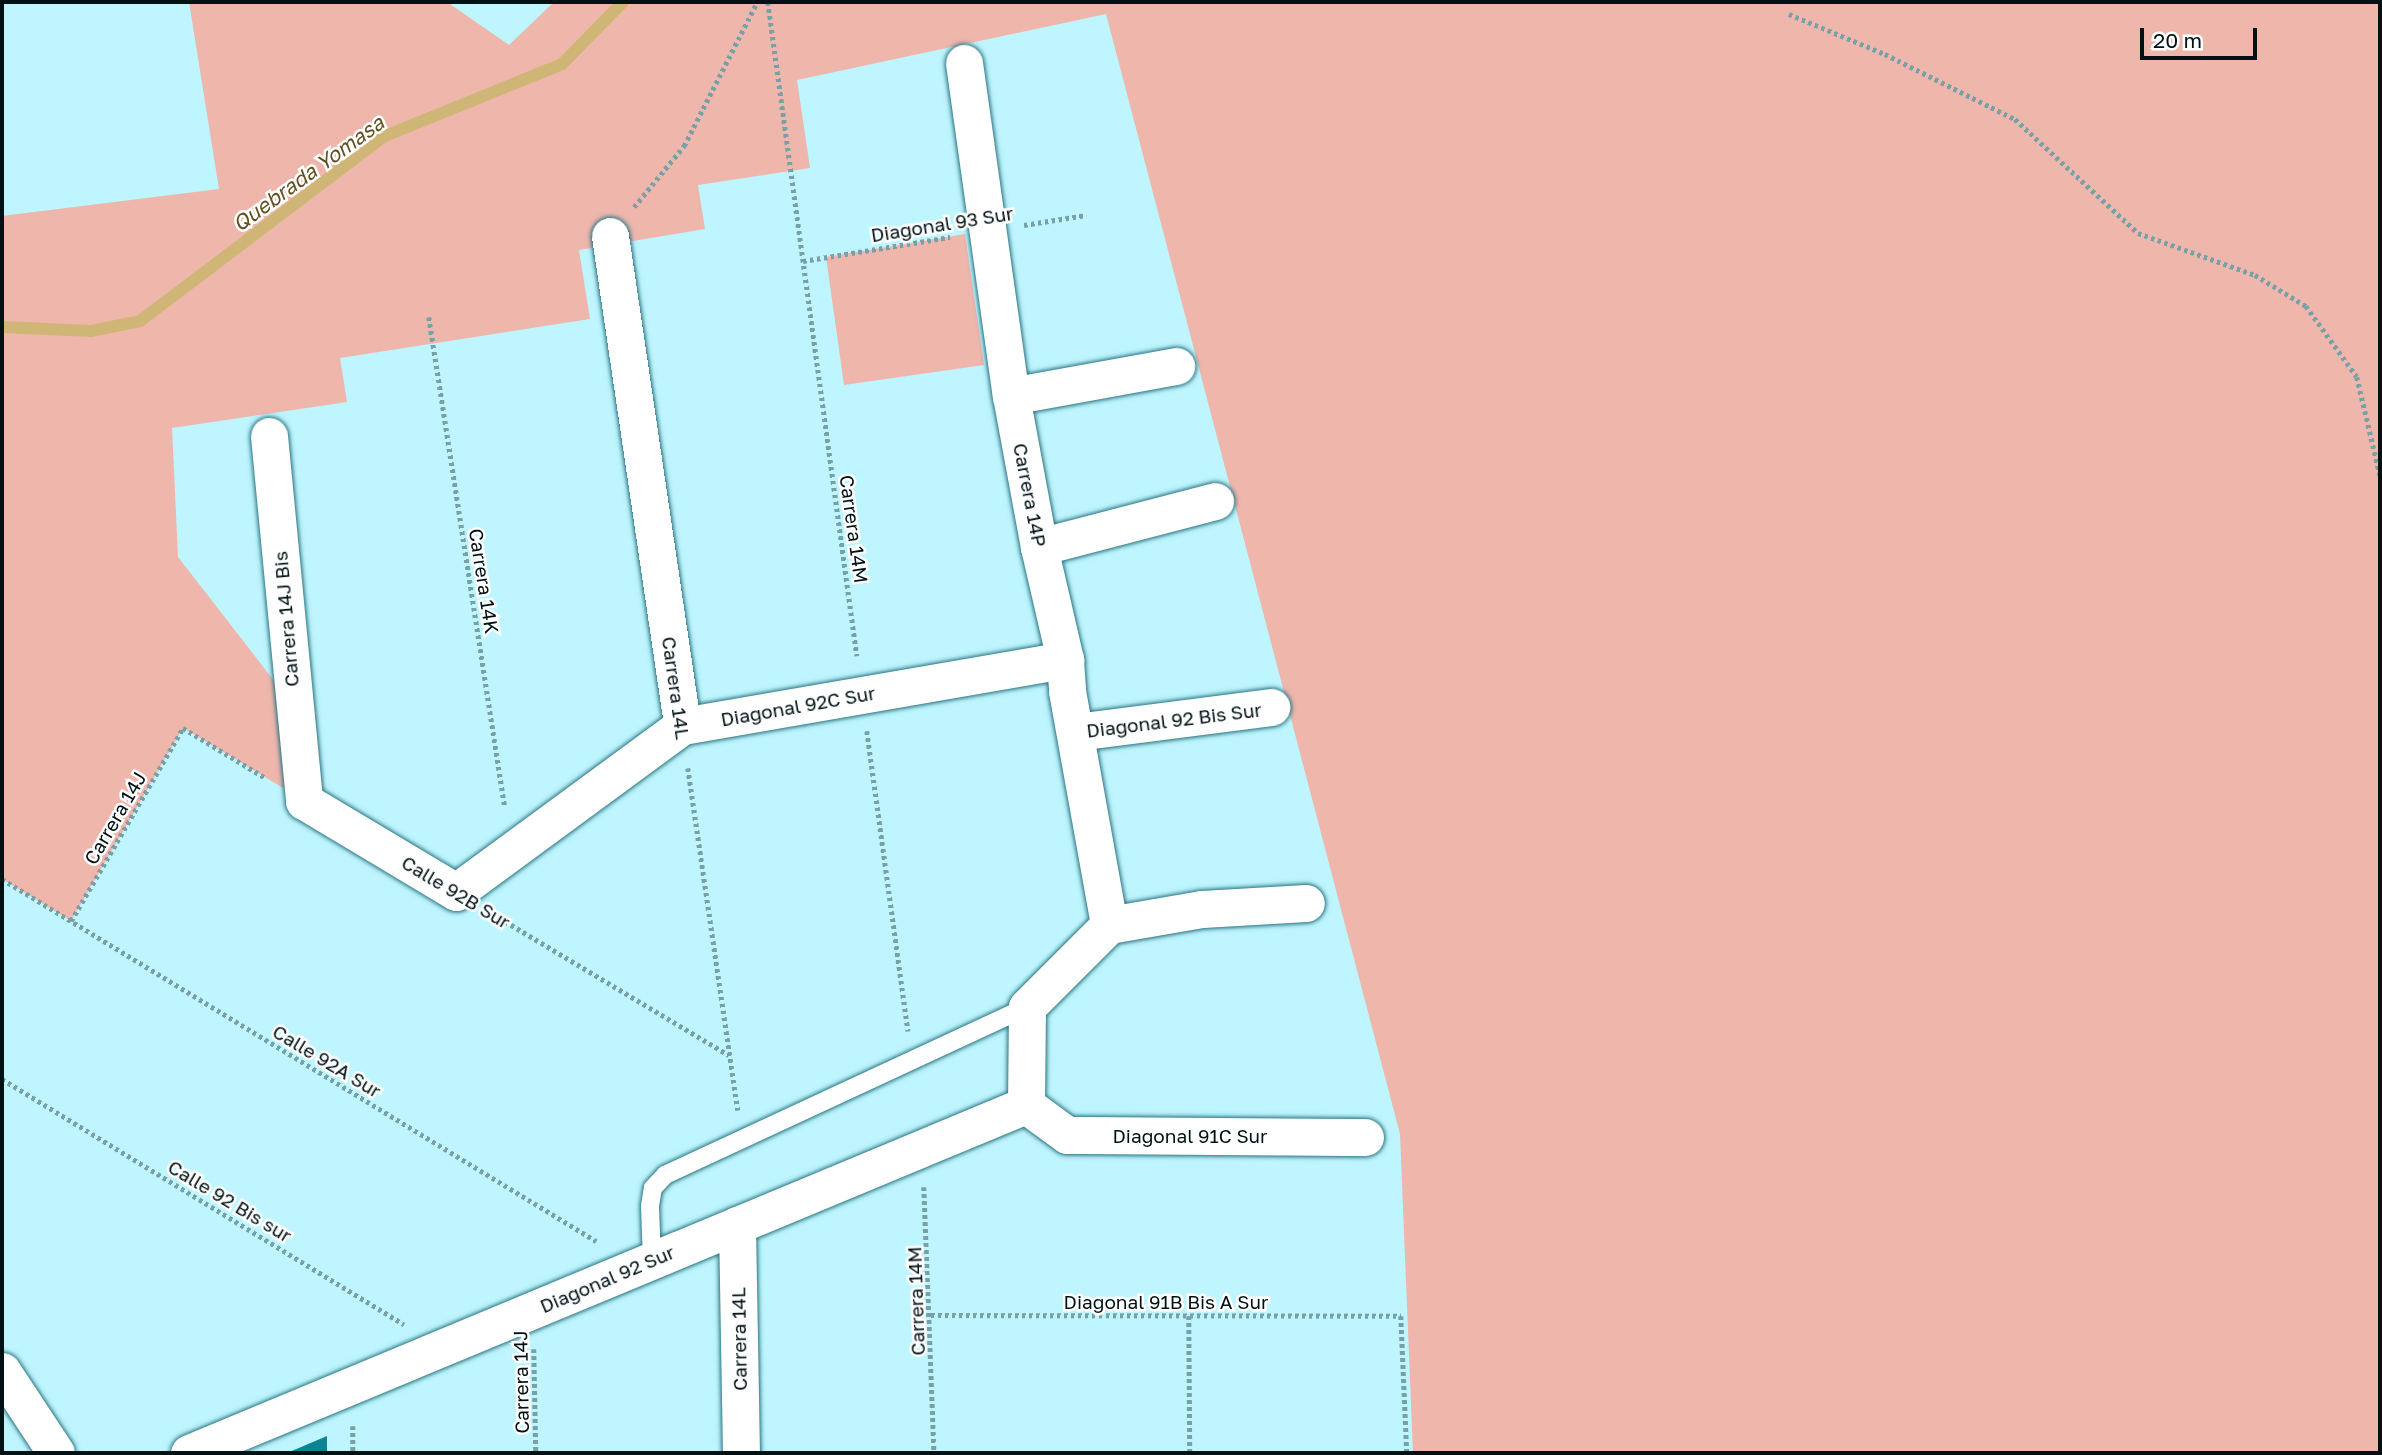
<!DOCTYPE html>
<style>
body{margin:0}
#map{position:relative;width:2382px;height:1455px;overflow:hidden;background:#bef5fe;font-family:"Golos Text",sans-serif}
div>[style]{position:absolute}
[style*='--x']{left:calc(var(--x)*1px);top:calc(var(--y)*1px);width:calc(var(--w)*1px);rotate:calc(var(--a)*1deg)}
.green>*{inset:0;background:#efb6ac}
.stream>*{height:12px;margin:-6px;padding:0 6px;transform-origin:6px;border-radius:6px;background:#cfb676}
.building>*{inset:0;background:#0d8493}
.path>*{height:4.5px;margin-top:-2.25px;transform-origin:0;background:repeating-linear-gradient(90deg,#77a0a7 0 3.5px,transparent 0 7px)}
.roads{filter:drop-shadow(0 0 2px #287581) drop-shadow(0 0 2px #287581)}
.service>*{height:18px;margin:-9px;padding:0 9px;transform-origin:9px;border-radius:9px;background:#fff}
.minor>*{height:37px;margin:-18.5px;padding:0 18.5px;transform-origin:18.5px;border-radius:18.5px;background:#fff}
span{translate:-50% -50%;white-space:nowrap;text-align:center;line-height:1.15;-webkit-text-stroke:5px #fff;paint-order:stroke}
.street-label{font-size:19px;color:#001114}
.water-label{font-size:21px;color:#625020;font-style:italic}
.frame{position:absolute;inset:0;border:4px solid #001114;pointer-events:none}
.scale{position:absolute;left:2140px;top:28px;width:117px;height:32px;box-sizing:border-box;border:4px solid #001114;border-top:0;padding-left:9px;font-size:21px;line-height:24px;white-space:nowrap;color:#001114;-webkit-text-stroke:5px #fff;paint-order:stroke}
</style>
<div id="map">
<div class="green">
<i style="clip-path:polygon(189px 2px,447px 2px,509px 45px,554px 2px,2380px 2px,2380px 1453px,1413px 1453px,1400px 1134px,1106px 14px,797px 80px,810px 168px,698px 185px,705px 229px,579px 250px,590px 319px,340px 358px,347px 402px,172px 428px,178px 557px,278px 686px,285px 789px,183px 728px,71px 921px,2px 879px,2px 216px,219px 189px)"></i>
<i style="clip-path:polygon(965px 234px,984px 365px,844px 385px,826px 257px)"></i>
</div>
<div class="stream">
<i style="--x:2;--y:327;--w:89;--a:2.6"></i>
<i style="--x:91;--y:331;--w:50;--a:-11.5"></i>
<i style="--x:140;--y:321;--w:307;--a:-37.1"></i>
<i style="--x:385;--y:136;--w:191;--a:-22.1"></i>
<i style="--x:562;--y:64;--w:87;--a:-45.5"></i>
</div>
<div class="building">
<i style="clip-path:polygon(327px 1436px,327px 1453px,287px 1453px)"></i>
</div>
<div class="path">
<i style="--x:768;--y:2;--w:660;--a:82.25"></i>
<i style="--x:1789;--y:14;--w:104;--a:22.6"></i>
<i style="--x:1885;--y:54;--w:145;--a:26.6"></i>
<i style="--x:2015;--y:119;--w:168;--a:42.8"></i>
<i style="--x:2138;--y:233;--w:124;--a:19.7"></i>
<i style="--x:2255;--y:275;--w:60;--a:31.3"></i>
<i style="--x:2306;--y:306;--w:87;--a:54.3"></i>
<i style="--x:2357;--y:377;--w:101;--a:76.8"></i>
<i style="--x:634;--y:207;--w:79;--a:-50.7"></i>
<i style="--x:684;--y:146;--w:161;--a:-63.1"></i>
<i style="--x:1024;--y:225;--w:63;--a:-9.2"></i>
<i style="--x:803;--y:261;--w:149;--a:-9.3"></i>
<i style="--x:429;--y:317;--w:496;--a:81.2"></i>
<i style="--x:867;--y:731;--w:303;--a:82.2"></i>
<i style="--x:688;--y:768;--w:346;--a:81.7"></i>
<i style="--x:2;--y:879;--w:696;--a:31.36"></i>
<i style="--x:493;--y:914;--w:275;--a:30.9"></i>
<i style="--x:71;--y:921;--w:223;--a:-59.9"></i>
<i style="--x:183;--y:728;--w:95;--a:31.2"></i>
<i style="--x:2;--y:1079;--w:471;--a:31.4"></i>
<i style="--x:924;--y:1187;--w:266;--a:87.8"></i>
<i style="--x:931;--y:1315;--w:470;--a:0.1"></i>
<i style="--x:1401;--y:1316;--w:137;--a:87.5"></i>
<i style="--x:1189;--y:1316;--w:137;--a:89.6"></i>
<i style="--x:534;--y:1349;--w:104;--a:88.9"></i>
<i style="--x:353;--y:1426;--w:27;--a:90"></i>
</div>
<div class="roads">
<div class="service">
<i style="--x:652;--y:1261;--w:55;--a:-92.1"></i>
<i style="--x:650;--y:1206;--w:18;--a:-81"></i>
<i style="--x:653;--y:1188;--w:18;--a:-47"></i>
<i style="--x:665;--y:1175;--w:399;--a:-24.9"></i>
</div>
<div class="minor">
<i style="--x:964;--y:63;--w:336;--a:82"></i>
<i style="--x:1011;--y:396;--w:154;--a:79.5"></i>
<i style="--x:1039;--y:547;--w:116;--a:77"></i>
<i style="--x:1065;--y:660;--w:31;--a:86"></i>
<i style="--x:1067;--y:691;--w:238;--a:79.8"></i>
<i style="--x:610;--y:236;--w:495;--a:81.6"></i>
<i style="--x:1011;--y:396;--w:168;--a:-10.3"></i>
<i style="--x:269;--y:436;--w:367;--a:84.5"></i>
<i style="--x:304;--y:801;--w:177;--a:30.9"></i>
<i style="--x:456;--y:892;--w:280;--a:-36.3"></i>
<i style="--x:682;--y:726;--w:389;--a:-9.8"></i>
<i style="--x:1039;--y:547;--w:182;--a:-14.6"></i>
<i style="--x:1076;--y:732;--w:197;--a:-7.3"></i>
<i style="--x:1026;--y:1105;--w:98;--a:-89.4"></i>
<i style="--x:1027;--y:1007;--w:116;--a:-45"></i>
<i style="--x:1109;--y:925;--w:94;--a:-9.8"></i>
<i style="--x:1202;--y:909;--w:104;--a:-3.3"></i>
<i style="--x:1026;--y:1105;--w:51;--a:36.2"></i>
<i style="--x:1067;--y:1135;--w:298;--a:0.4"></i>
<i style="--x:737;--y:1225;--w:228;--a:89"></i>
<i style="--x:2;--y:1371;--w:98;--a:56.6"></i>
<i style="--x:189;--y:1453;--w:906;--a:-22.58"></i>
</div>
</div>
<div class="street-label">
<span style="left:942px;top:224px;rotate:-9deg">Diagonal 93 Sur</span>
<span style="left:1030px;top:495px;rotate:79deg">Carrera 14P</span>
<span style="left:854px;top:529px;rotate:82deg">Carrera 14M</span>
<span style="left:484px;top:581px;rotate:81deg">Carrera 14K</span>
<span style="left:286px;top:619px;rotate:-95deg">Carrera 14J Bis</span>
<span style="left:676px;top:688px;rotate:82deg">Carrera 14L</span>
<span style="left:798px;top:706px;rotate:-10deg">Diagonal 92C Sur</span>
<span style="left:1174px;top:720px;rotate:-7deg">Diagonal 92 Bis Sur</span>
<span style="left:115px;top:818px;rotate:-60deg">Carrera 14J</span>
<span style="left:456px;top:892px;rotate:31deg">Calle 92B Sur</span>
<span style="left:327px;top:1061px;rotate:31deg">Calle 92A Sur</span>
<span style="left:1190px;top:1136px">Diagonal 91C Sur</span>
<span style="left:230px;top:1201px;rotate:31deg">Calle 92 Bis sur</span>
<span style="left:607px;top:1279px;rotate:-23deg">Diagonal 92 Sur</span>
<span style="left:916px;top:1301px;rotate:-92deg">Carrera 14M</span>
<span style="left:1166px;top:1302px">Diagonal 91B Bis A Sur</span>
<span style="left:739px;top:1339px;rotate:-91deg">Carrera 14L</span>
<span style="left:521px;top:1382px;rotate:-91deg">Carrera 14J</span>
</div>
<div class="water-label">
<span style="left:308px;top:173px;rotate:-36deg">Quebrada Yomasa</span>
</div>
<div class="frame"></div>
<div class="scale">20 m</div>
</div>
